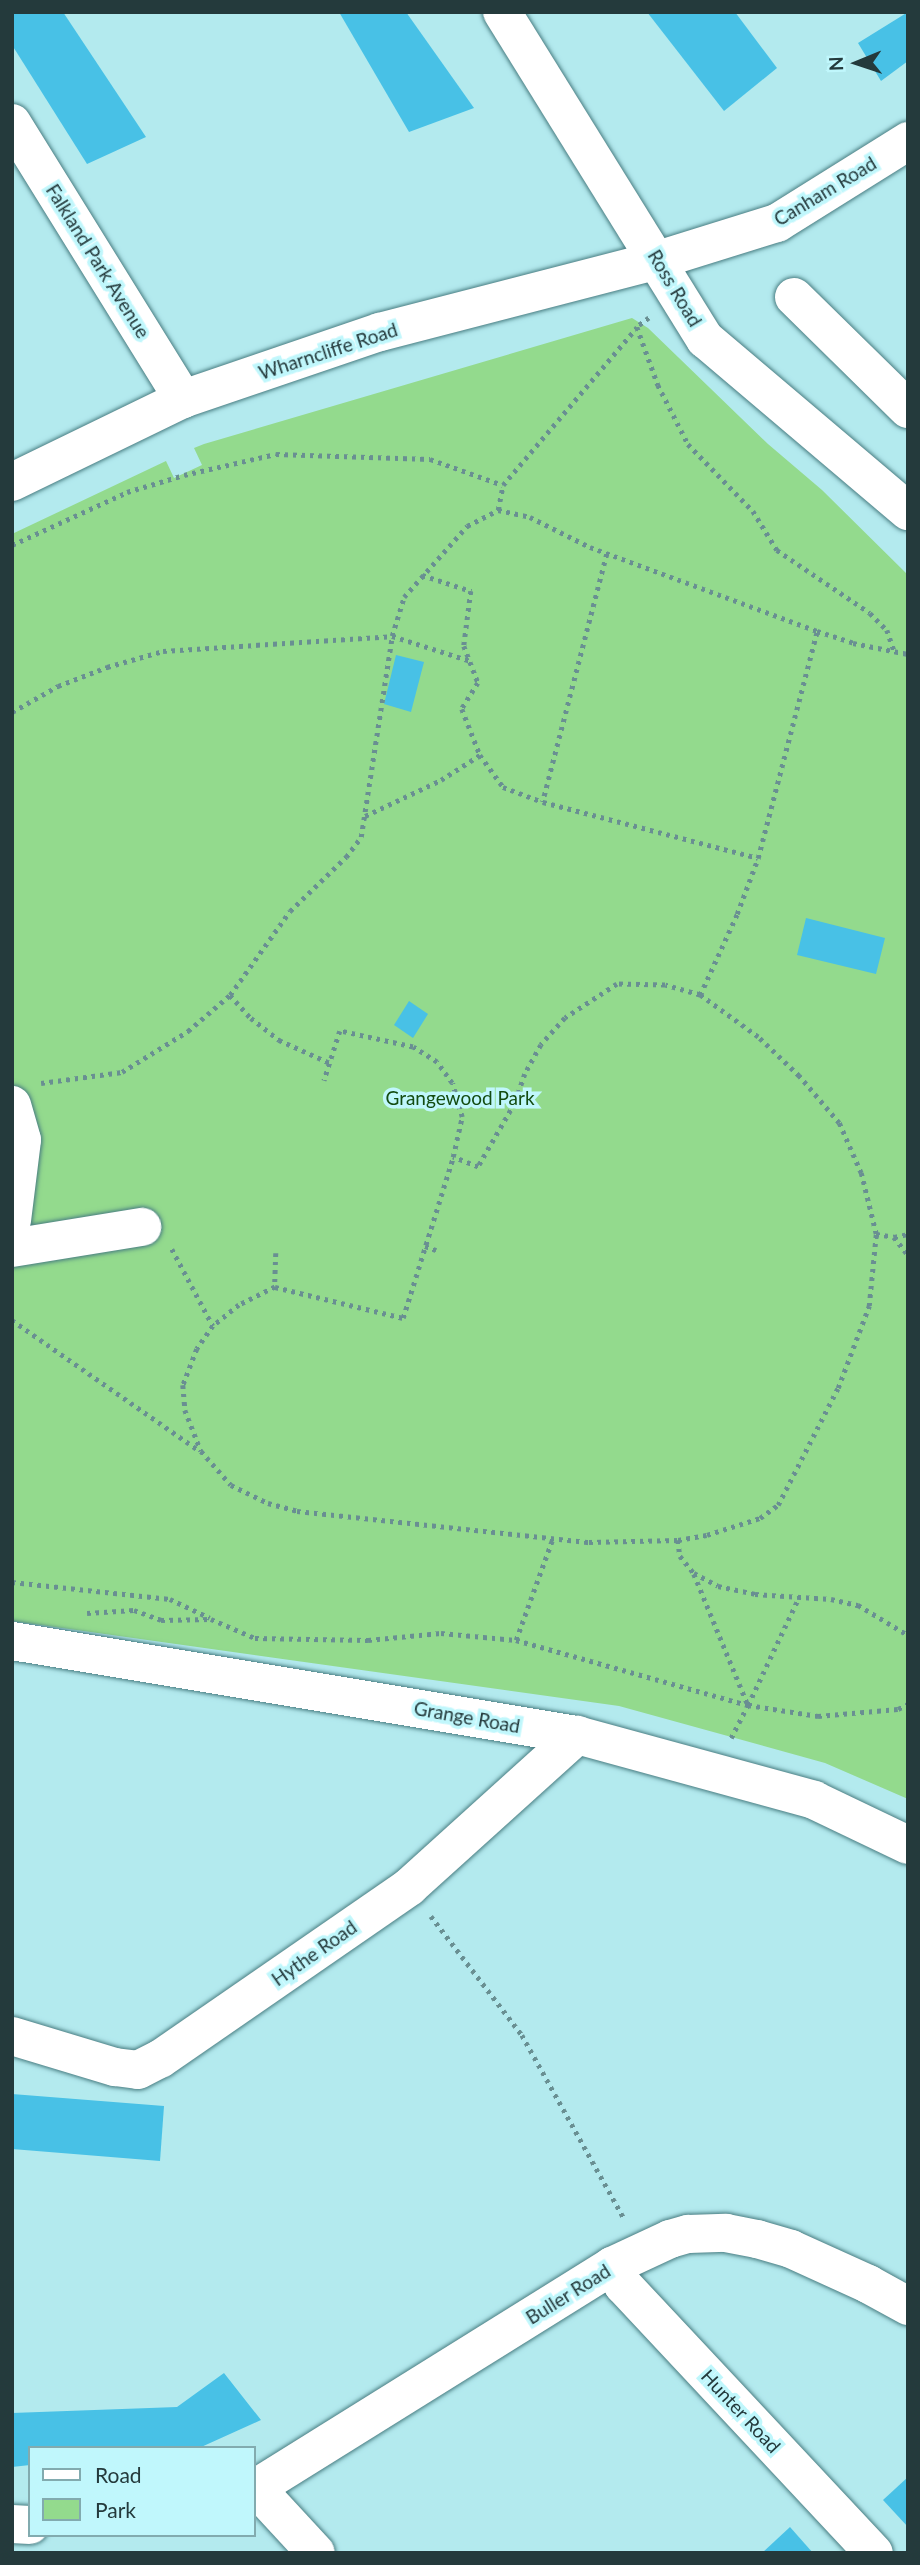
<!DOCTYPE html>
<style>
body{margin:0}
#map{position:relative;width:920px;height:2565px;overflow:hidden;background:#b3eaee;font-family:Lato,sans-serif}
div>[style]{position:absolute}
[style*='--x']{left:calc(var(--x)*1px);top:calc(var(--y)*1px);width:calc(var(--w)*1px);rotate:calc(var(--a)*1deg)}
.green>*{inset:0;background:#93da8d}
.building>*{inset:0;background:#48c1e6}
.path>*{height:4.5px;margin-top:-2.25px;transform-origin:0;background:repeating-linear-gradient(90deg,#698f92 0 3.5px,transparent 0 8.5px)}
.roads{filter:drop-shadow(0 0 2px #497d82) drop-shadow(0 0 2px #497d82)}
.minor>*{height:38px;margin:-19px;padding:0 19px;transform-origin:19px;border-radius:19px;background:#fff}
.major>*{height:38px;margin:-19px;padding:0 19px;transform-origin:19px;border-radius:19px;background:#fff}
span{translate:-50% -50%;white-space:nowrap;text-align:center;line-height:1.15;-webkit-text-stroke:7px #c0f7fc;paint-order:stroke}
.street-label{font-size:19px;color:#243a3c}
.park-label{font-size:19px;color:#134c11}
.frame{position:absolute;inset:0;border:14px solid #243a3c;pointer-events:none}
.legend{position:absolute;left:28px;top:2446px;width:228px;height:91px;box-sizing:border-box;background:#c0f7fc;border:2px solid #82abaf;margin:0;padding:9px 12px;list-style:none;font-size:21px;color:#243a3c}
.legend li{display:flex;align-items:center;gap:14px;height:35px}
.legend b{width:35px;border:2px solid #82abaf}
.north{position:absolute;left:822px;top:28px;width:70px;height:70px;-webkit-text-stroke:5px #c0f7fc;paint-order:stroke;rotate:268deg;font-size:19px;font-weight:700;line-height:28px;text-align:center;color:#243a3c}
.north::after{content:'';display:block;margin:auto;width:24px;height:32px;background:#243a3c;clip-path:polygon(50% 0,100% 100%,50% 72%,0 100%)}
</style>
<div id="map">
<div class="green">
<i style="clip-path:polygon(632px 318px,648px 328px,768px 444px,822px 490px,908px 575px,908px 1799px,825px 1763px,619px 1706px,12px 1621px,12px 534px,166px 461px,174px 478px,202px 465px,194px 448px,204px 444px)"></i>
</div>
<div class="building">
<i style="clip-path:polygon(12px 12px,63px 12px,146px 137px,87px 164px,12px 45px)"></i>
<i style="clip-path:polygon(339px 12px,406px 12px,474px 108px,409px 132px)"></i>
<i style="clip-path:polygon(647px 12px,735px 12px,777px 68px,724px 111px)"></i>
<i style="clip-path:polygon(908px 12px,908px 61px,881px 81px,858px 43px)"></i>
<i style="clip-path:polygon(396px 655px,424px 662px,411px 712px,384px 704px)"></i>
<i style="clip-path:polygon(806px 918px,885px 938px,876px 974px,797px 955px)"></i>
<i style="clip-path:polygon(409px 1001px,428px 1014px,413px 1038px,394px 1025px)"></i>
<i style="clip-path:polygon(12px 2094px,164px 2106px,160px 2161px,12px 2149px)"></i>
<i style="clip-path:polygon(224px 2373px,261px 2420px,199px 2448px,30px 2448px,30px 2465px,12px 2467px,12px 2413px,177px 2407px)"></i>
<i style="clip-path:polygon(908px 2477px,908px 2527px,883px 2500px)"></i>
<i style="clip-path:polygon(790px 2527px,813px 2553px,762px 2553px)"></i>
</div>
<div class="path">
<i style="--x:649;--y:318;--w:15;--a:143"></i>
<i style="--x:637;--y:327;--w:62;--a:70.1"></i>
<i style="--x:658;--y:385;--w:66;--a:63"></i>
<i style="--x:688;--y:444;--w:93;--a:45.9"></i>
<i style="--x:753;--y:511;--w:46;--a:58.4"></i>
<i style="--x:777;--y:550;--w:112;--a:34.1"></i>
<i style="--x:870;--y:613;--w:24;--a:45"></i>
<i style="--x:887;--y:630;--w:21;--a:71"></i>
<i style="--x:498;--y:510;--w:25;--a:-79"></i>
<i style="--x:503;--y:485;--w:207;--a:-49.7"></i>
<i style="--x:12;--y:545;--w:127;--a:-24.7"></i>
<i style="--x:127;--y:492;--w:59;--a:-16.6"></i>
<i style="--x:184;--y:475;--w:94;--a:-12.9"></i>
<i style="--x:276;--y:454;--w:154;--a:1.9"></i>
<i style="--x:430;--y:459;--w:77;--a:19.6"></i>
<i style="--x:607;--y:554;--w:256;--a:104.5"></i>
<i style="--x:543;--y:802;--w:222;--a:14.6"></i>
<i style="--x:422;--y:575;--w:52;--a:18.1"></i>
<i style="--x:471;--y:591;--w:55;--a:97.3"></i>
<i style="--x:464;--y:646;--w:40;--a:69"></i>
<i style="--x:478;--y:683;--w:31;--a:122"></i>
<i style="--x:462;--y:709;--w:49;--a:68.6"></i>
<i style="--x:480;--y:755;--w:39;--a:54"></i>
<i style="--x:503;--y:787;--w:43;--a:20.6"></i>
<i style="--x:12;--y:712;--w:53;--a:-29.5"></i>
<i style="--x:58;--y:686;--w:53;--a:-21.2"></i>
<i style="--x:107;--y:667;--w:58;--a:-15.9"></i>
<i style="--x:163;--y:651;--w:229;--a:-3.7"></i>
<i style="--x:392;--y:636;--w:83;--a:17.6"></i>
<i style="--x:365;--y:816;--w:84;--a:-25.3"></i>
<i style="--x:441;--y:780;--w:46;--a:-32.7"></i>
<i style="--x:230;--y:995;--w:31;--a:48"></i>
<i style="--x:251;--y:1018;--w:36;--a:38"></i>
<i style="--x:279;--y:1040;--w:56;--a:24.3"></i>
<i style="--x:700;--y:995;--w:89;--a:-65.4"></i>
<i style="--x:737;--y:914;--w:60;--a:-69.4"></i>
<i style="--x:758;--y:858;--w:235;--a:-75.4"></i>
<i style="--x:41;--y:1083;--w:82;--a:-7.7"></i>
<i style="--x:122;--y:1072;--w:78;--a:-31.8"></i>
<i style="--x:188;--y:1031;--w:55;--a:-40.6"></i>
<i style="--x:230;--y:995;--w:103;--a:-54.5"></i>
<i style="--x:290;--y:911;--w:78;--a:-44"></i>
<i style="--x:346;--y:857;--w:25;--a:-53"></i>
<i style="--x:361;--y:837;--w:203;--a:-81.2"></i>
<i style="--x:392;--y:636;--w:41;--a:-72.9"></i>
<i style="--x:404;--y:597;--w:95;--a:-48.4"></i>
<i style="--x:467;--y:526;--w:35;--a:-27"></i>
<i style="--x:498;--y:510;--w:33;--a:12"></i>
<i style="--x:530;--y:517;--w:67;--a:26.6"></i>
<i style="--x:590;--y:547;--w:242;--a:20.3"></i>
<i style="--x:817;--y:631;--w:38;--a:18"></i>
<i style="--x:853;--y:643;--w:56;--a:11.3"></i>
<i style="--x:876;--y:1234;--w:18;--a:9"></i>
<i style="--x:894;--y:1237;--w:23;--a:52"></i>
<i style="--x:894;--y:1237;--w:14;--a:-12"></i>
<i style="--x:425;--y:1246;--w:12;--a:20"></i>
<i style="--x:172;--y:1249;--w:87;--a:62"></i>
<i style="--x:276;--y:1253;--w:34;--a:92"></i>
<i style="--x:275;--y:1287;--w:132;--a:13.6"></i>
<i style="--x:403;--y:1318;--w:169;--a:-72.7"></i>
<i style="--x:453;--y:1157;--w:41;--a:-77.3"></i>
<i style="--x:462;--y:1117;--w:35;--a:-106"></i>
<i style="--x:452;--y:1083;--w:26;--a:-126"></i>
<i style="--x:437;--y:1062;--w:28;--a:-148"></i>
<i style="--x:413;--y:1047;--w:75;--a:-167.6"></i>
<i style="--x:340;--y:1031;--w:52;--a:107.7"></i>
<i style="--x:275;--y:1287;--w:40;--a:153.4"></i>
<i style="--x:239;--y:1305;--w:33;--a:141"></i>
<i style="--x:213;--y:1326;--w:28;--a:125"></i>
<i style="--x:197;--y:1349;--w:39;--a:111"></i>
<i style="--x:183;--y:1385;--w:25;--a:85"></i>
<i style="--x:185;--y:1410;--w:44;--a:68.7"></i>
<i style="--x:201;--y:1451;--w:45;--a:48.6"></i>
<i style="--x:231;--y:1485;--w:41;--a:25.9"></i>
<i style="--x:268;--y:1503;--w:30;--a:15"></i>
<i style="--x:297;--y:1511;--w:294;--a:6.1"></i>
<i style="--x:589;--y:1542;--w:89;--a:-1.3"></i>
<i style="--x:678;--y:1540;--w:29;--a:-10"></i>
<i style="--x:707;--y:1535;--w:56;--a:-17.8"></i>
<i style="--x:760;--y:1518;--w:22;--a:-36"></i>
<i style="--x:778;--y:1505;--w:131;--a:-62.9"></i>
<i style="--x:838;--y:1388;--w:88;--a:-69.3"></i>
<i style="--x:869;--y:1306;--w:72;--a:-84.4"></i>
<i style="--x:876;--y:1234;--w:63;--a:-103.8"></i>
<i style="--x:861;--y:1173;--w:55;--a:-113.7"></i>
<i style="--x:839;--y:1123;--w:62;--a:-130.4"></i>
<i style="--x:799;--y:1076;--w:57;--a:-136.4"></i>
<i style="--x:758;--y:1037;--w:72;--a:-144.1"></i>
<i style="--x:700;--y:995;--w:36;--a:-164"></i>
<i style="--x:665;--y:985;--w:48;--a:-178.8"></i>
<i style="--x:617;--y:984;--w:62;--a:146.8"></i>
<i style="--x:565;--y:1018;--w:36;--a:132"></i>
<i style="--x:541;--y:1045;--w:33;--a:119"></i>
<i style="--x:525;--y:1074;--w:31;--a:109"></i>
<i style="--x:515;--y:1103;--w:74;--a:120"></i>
<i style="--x:478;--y:1167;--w:27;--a:-158"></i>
<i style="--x:12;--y:1320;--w:229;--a:34.9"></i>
<i style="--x:678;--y:1540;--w:16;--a:83"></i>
<i style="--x:680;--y:1556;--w:22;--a:51"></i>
<i style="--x:694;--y:1573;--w:27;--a:28"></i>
<i style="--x:718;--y:1586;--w:38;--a:12"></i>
<i style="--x:755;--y:1594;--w:76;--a:3.8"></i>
<i style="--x:831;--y:1599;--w:28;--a:13"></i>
<i style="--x:858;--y:1605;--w:58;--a:31"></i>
<i style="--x:694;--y:1574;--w:142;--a:67.6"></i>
<i style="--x:748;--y:1705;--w:119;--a:-64.7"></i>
<i style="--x:12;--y:1582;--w:159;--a:6.1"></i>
<i style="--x:170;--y:1599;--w:44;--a:25.4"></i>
<i style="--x:87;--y:1613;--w:47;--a:-3.7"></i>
<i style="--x:134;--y:1610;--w:29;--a:20"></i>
<i style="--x:161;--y:1620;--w:50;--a:-1.1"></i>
<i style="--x:211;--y:1619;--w:48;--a:23.4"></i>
<i style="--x:255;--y:1638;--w:113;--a:1"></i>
<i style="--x:368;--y:1640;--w:73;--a:-5.5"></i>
<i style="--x:441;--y:1633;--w:75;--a:5.3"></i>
<i style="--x:516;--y:1640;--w:241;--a:15.7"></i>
<i style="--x:748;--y:1705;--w:71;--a:8.9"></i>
<i style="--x:818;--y:1716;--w:80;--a:-5"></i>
<i style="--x:898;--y:1709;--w:11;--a:-27"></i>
<i style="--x:516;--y:1640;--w:109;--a:-70.1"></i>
<i style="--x:731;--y:1738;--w:37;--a:-63"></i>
<i style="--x:431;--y:1916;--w:150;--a:52.6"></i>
<i style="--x:522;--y:2035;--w:212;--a:60.9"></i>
</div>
<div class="roads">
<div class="minor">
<i style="--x:502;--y:12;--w:385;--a:58.2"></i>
<i style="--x:705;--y:339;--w:266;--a:40.3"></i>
<i style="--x:12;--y:123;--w:325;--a:58.2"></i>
<i style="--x:794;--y:297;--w:160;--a:44.5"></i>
<i style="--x:12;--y:482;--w:190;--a:-25.9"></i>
<i style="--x:183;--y:399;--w:208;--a:-18.8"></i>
<i style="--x:380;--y:332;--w:287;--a:-14.5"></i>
<i style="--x:658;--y:260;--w:125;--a:-17.3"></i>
<i style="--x:777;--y:223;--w:155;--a:-32"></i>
<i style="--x:12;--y:1105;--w:36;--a:74"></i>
<i style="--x:22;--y:1140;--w:81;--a:97.1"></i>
<i style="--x:12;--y:1248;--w:132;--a:-9.2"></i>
<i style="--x:12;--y:2036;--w:108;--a:16.8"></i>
<i style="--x:115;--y:2067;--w:23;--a:7"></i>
<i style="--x:138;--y:2070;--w:25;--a:-27"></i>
<i style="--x:160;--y:2059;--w:303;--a:-34.6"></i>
<i style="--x:409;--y:1887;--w:227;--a:-42.1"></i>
<i style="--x:612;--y:2266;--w:22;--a:60"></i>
<i style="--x:623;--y:2285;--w:367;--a:46.9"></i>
<i style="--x:256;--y:2488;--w:88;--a:47.3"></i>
<i style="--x:254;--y:2489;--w:422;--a:-31.9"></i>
<i style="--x:612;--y:2266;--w:64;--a:-25"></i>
<i style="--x:670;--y:2239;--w:19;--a:-16"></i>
<i style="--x:688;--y:2234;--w:38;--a:-2"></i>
<i style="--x:726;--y:2233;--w:32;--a:11"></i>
<i style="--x:757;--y:2239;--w:35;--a:16"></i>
<i style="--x:791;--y:2249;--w:85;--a:24.4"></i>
<i style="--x:868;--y:2284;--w:46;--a:28.8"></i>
<i style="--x:12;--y:2524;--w:18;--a:3"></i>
</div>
<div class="major">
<i style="--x:12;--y:1641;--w:573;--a:9.45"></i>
<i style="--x:577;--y:1735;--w:246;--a:15.3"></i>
<i style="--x:814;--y:1800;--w:104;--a:25.6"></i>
</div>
</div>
<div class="street-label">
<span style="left:825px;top:191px;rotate:-31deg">Canham Road</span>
<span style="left:98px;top:261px;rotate:58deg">Falkland Park Avenue</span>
<span style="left:675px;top:288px;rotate:59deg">Ross Road</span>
<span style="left:328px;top:351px;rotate:-18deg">Wharncliffe Road</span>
<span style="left:467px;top:1717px;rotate:10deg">Grange Road</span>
<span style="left:314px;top:1953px;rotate:-35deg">Hythe Road</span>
<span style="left:568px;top:2294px;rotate:-32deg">Buller Road</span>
<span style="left:741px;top:2411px;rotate:47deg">Hunter Road</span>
</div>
<div class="park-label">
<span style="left:460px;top:1098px">Grangewood Park</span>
</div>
<div class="frame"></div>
<ul class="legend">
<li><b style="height:9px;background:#fff"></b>Road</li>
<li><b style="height:19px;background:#93da8d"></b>Park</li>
</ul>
<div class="north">N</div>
</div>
